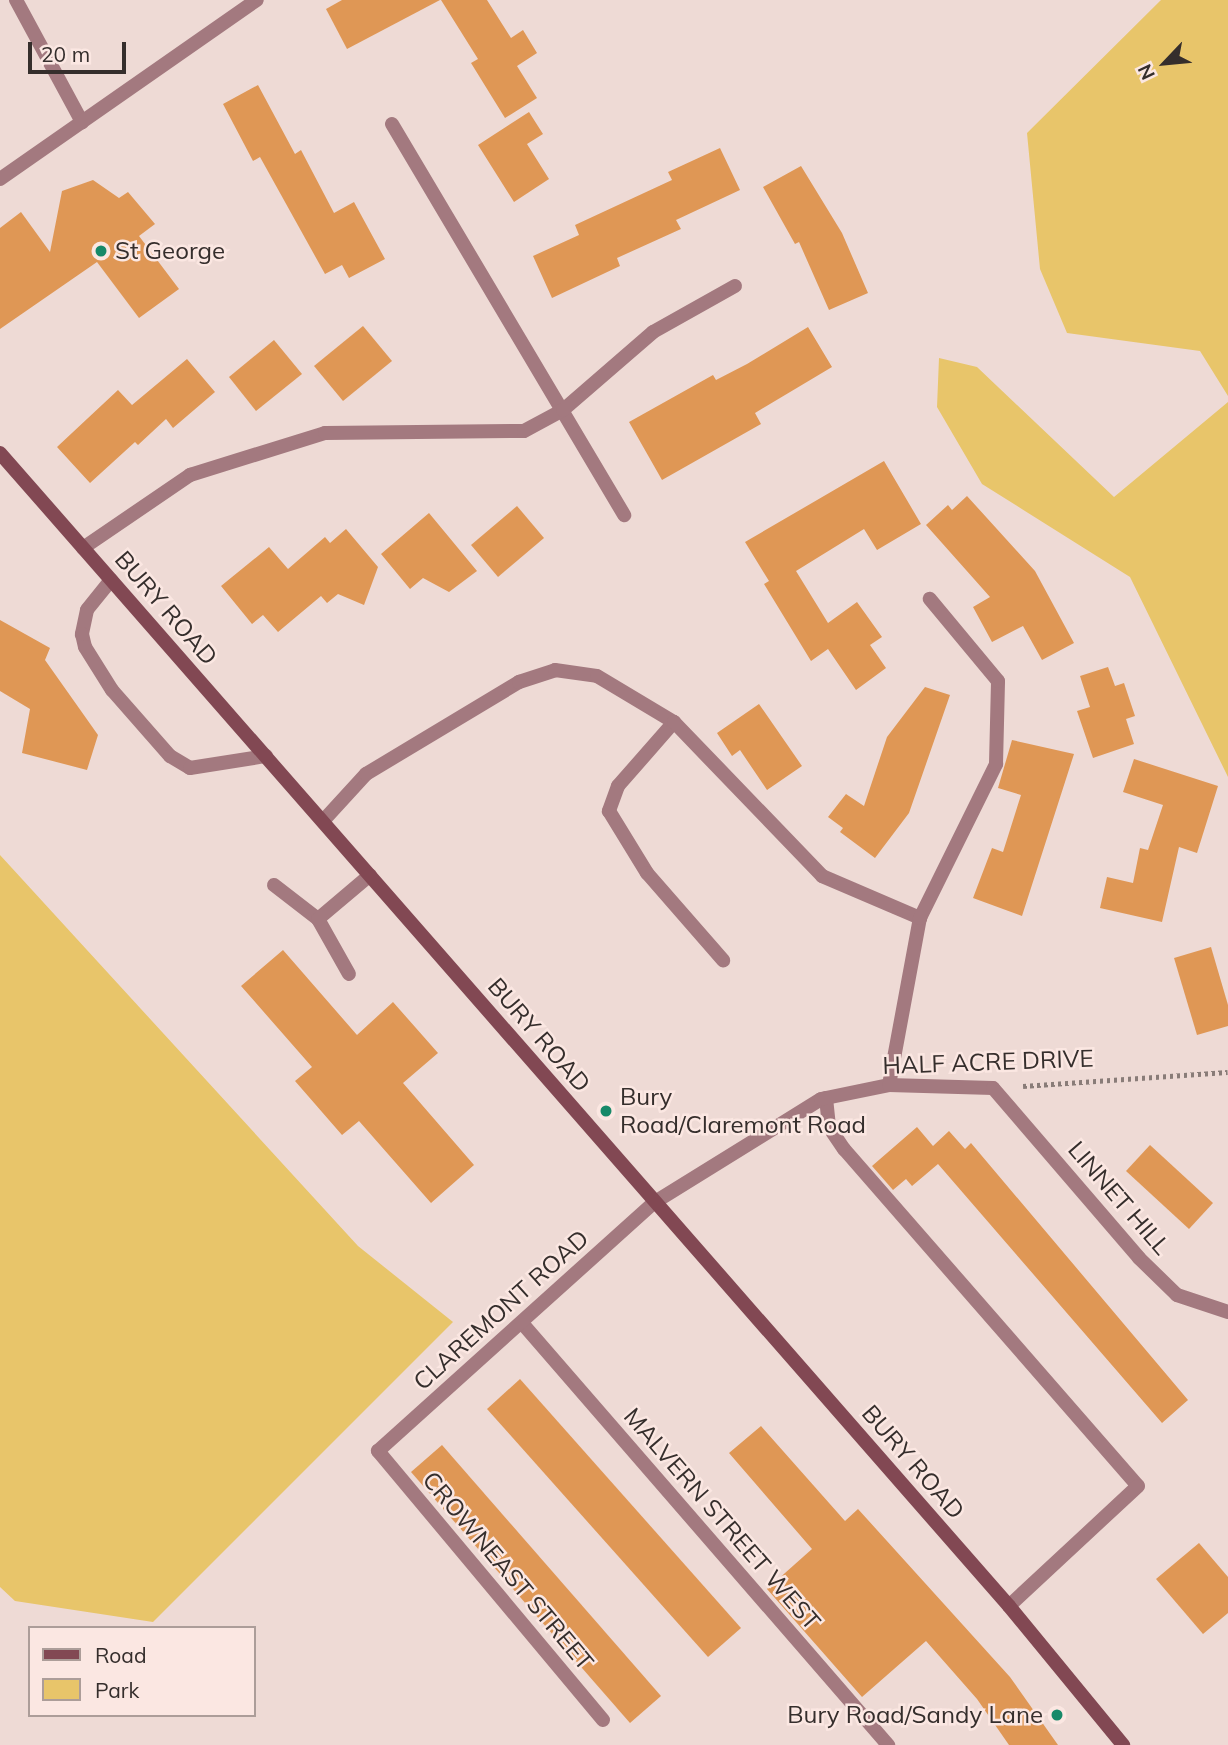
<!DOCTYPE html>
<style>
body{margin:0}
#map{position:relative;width:1228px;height:1745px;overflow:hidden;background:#eedad5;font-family:Mulish,sans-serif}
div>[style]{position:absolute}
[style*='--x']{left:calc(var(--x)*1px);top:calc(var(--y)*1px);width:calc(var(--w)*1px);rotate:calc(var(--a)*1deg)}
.green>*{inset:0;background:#e8c56a}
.building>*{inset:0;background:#df9755}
.path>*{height:4.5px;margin-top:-2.25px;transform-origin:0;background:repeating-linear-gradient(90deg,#897c78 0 3.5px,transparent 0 7px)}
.service>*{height:14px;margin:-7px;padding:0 7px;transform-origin:7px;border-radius:7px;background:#a3797f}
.minor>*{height:14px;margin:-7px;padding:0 7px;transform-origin:7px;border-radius:7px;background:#a3797f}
.secondary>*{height:14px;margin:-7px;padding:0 7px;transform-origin:7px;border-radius:7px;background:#824853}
.dots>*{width:19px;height:19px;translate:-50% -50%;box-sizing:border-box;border:4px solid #fbe7e2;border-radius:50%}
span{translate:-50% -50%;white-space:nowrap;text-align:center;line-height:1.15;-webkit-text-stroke:5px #fbe7e2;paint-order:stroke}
.poi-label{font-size:24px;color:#352e2c}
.left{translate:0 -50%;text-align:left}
.right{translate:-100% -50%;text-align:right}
.street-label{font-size:24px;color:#352e2c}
.legend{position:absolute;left:28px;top:1626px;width:228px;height:91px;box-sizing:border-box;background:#fbe7e2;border:2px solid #ac9d99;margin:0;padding:9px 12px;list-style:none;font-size:21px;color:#352e2c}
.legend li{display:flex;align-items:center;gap:14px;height:35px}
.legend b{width:35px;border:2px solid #ac9d99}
.north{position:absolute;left:1130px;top:28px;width:70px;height:70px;-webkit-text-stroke:5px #fbe7e2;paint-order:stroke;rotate:244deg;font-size:19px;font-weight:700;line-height:28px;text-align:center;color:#352e2c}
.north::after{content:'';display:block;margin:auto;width:24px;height:32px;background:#352e2c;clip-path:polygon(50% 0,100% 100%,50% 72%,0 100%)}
.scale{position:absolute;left:28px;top:42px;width:98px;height:32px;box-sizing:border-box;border:4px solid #352e2c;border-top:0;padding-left:9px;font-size:21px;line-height:24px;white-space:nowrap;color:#352e2c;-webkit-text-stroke:5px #fbe7e2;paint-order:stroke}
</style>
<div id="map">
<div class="green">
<i style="clip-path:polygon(1161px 0,1228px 0,1228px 396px,1200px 351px,1067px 333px,1040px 269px,1027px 133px)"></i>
<i style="clip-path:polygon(939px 358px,977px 367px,1114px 497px,1228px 402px,1228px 777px,1130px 577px,982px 484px,937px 407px)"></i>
<i style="clip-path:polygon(0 855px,358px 1246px,453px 1322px,153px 1622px,15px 1601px,0 1587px)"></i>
</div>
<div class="building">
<i style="clip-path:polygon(342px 0,440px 0,347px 49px,326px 9px)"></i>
<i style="clip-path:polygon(441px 0,487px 0,511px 38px,523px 30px,537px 53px,517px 66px,537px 98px,505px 118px,471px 63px,478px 59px)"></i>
<i style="clip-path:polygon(258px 85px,295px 154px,301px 150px,334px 213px,354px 202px,385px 259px,349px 278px,342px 265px,325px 274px,260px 157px,253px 161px,223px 104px)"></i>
<i style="clip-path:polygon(529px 112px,543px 134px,527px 144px,549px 179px,514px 202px,478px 145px)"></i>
<i style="clip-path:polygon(720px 148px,740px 190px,676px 220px,681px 229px,617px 258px,620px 266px,552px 298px,533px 256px,579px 235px,575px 225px,672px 180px,668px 172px)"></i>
<i style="clip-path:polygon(801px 166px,842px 233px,868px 293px,829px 310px,799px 242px,795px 244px,763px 187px)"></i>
<i style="clip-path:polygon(93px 180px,119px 198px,128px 192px,155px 224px,139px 236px,179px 289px,139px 318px,97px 262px,0 329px,0 228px,21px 212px,50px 252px,62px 191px)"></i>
<i style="clip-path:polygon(363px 326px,392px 361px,343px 401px,314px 366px)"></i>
<i style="clip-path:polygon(808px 327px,832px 367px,755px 413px,761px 424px,662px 480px,629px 422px,713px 375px,716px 380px,747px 364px)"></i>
<i style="clip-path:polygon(274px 340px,302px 374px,256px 411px,229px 377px)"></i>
<i style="clip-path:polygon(187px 359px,215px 392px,173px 428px,166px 419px,138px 445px,135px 442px,90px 483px,57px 447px,118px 390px,132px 405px)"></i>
<i style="clip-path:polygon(884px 461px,921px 524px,877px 550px,864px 529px,796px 571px,828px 623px,857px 602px,882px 637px,870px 645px,886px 668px,856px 690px,828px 649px,811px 661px,764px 584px,769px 581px,745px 542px)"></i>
<i style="clip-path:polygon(967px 496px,1035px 571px,1074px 643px,1042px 660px,1023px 626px,992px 642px,973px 607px,990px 597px,926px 525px,948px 505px,952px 510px)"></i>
<i style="clip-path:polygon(517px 506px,544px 538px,498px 577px,471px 545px)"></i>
<i style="clip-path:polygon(429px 513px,477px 571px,449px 592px,423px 578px,410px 589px,381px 554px)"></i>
<i style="clip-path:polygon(346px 529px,378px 567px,364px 605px,338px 594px,327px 603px,321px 596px,278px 632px,263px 615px,252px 624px,221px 586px,269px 547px,288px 569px,325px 537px,330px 543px)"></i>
<i style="clip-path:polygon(0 620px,50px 648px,45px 660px,98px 735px,87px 770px,22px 753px,30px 709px,0 691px)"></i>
<i style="clip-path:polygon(1108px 667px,1115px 686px,1124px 683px,1135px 716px,1126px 719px,1134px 744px,1093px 758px,1077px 711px,1090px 707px,1080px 676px)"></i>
<i style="clip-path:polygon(925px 687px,950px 695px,909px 813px,875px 858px,840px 832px,843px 828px,828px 817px,846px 794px,864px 806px,887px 737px)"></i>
<i style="clip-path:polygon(759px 704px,802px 766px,767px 790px,740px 750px,732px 756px,717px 733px)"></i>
<i style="clip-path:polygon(1012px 740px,1074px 754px,1022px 916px,973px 898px,992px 848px,1003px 852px,1021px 795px,998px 788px)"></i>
<i style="clip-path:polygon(1134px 759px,1218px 786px,1197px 853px,1179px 847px,1162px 922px,1100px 908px,1107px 877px,1133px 883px,1140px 848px,1148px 850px,1163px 805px,1123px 792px)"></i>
<i style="clip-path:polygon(1211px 947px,1228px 1005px,1228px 1026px,1197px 1035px,1174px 958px)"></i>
<i style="clip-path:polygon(283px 950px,357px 1035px,393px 1002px,438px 1053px,403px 1083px,474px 1165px,431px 1203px,359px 1121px,342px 1135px,295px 1081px,312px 1067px,241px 986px)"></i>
<i style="clip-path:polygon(917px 1127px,933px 1146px,949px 1131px,965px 1149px,971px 1143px,1188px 1400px,1162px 1423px,938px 1164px,912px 1186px,906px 1179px,893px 1190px,872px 1166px)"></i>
<i style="clip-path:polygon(1150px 1145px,1213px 1203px,1189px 1229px,1126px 1171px)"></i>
<i style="clip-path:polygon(520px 1379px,741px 1628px,708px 1657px,487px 1409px)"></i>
<i style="clip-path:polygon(761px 1426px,845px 1521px,858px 1509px,1010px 1677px,1058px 1745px,1009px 1745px,977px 1699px,926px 1641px,862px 1697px,767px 1589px,812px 1549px,729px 1453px)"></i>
<i style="clip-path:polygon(442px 1445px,661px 1696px,630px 1723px,411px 1472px)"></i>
<i style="clip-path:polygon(1199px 1543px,1228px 1577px,1228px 1613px,1203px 1634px,1156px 1579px)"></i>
</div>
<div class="path">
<i style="--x:1023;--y:1086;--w:205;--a:-3.9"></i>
</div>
<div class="service">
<i style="--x:16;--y:0;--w:139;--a:61.6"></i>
<i style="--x:111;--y:580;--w:38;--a:129"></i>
<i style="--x:87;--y:610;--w:25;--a:102"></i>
<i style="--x:82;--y:634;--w:13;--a:77"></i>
<i style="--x:85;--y:647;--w:51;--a:57.9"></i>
<i style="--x:112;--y:690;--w:88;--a:48.7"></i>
<i style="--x:170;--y:756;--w:23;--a:31"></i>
<i style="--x:190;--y:768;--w:77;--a:-9"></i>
<i style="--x:674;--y:722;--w:85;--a:131.2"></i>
<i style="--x:618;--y:786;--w:27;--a:110"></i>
<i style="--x:609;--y:811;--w:73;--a:58.5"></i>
<i style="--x:647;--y:873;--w:116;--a:48.9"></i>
<i style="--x:274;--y:885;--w:56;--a:37.7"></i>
<i style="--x:318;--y:919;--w:63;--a:60.6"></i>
<i style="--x:318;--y:919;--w:68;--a:-40.2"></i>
<i style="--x:826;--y:1098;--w:29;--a:84"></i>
<i style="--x:829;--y:1127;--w:27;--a:56"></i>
<i style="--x:844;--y:1149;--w:447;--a:48.9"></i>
<i style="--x:1138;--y:1486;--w:176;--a:137.1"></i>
</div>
<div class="minor">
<i style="--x:392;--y:124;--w:455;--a:59.3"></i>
<i style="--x:0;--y:179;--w:313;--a:-34.9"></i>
<i style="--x:83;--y:548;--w:130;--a:-34.3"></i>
<i style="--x:190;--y:475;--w:141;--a:-17.3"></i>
<i style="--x:325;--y:433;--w:199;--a:-0.6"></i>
<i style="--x:524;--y:431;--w:44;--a:-28.3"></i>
<i style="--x:563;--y:410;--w:119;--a:-40.9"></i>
<i style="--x:653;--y:332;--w:94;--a:-29.3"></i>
<i style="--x:323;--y:821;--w:64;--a:-47.5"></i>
<i style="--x:366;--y:774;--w:179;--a:-31"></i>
<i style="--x:519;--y:682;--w:38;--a:-18"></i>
<i style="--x:555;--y:670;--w:42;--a:8.1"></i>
<i style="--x:597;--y:676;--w:90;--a:30.9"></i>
<i style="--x:674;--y:722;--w:214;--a:46.1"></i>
<i style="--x:822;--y:876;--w:107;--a:23.2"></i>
<i style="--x:889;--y:1085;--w:170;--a:-79.5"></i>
<i style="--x:920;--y:918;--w:172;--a:-63.7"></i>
<i style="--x:996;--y:764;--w:83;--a:-88.6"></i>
<i style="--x:998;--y:681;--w:107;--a:-129.7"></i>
<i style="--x:522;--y:1323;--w:559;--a:49.06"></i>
<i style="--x:603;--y:1720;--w:351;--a:-129.9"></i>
<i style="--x:378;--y:1451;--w:372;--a:-42"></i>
<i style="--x:655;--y:1202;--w:195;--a:-31.8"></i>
<i style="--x:821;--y:1099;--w:69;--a:-11.6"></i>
<i style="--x:889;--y:1085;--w:104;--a:1.7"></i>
<i style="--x:993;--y:1088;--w:224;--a:49.3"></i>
<i style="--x:1139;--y:1258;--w:53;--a:44.2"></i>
<i style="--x:1177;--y:1295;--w:54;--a:18.4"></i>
</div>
<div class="secondary">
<i style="--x:0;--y:453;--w:1532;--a:48.81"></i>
<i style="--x:1009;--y:1606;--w:180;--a:50.6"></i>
</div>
<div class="dots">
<i style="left:101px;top:251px;background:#178969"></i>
<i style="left:606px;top:1111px;background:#178969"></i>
<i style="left:1057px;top:1715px;background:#178969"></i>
</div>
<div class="poi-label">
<span class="left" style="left:115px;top:251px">St George</span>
<span class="left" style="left:620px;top:1111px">Bury<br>Road/Claremont Road</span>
<span class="right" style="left:1043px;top:1715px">Bury Road/Sandy Lane</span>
</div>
<div class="street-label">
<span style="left:166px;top:608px;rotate:49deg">BURY ROAD</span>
<span style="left:539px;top:1035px;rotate:49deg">BURY ROAD</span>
<span style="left:988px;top:1062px;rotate:-2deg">HALF ACRE DRIVE</span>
<span style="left:1119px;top:1198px;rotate:49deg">LINNET HILL</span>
<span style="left:501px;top:1310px;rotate:-42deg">CLAREMONT ROAD</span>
<span style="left:913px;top:1462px;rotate:49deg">BURY ROAD</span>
<span style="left:722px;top:1519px;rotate:49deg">MALVERN STREET WEST</span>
<span style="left:508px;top:1571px;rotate:50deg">CROWNEAST STREET</span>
</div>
<ul class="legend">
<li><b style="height:9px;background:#824853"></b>Road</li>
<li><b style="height:19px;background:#e8c56a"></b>Park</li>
</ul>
<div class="north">N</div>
<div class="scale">20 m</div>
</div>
